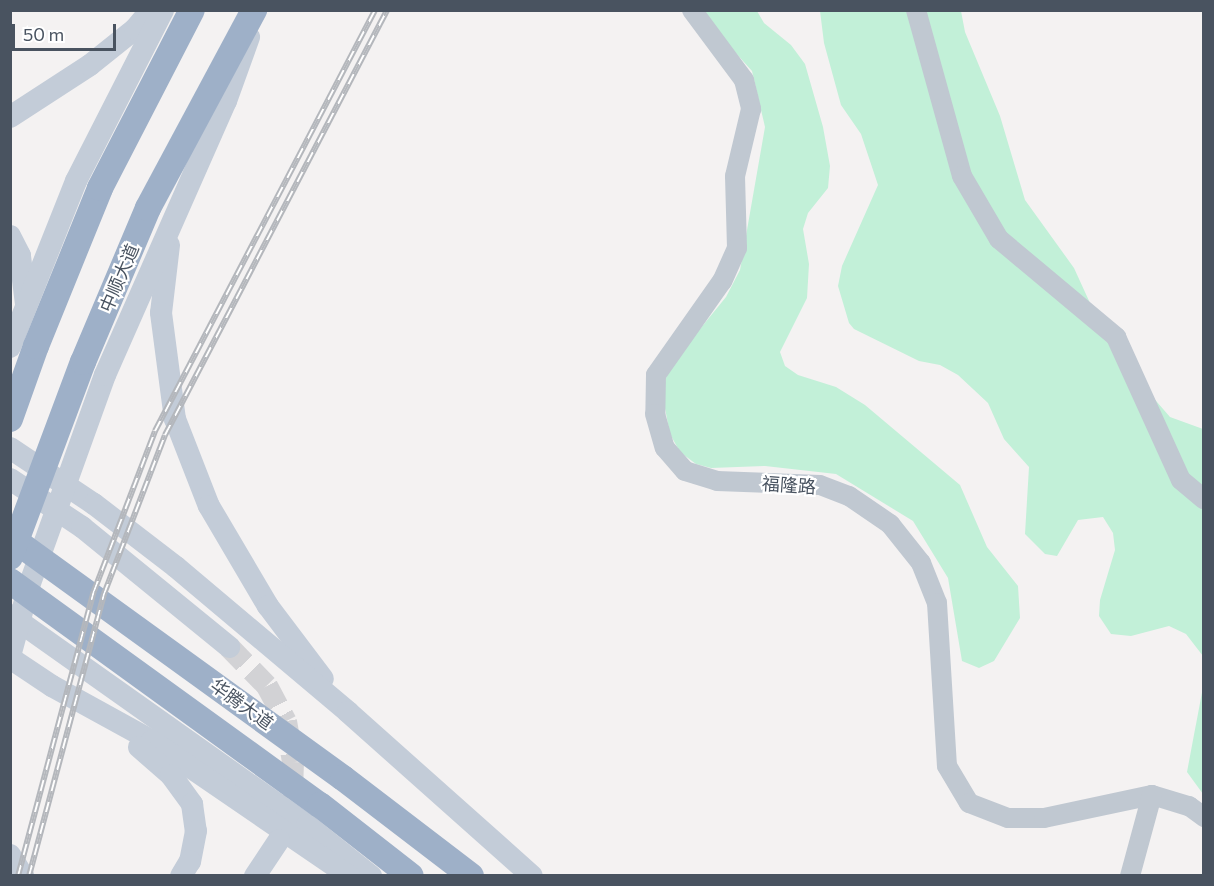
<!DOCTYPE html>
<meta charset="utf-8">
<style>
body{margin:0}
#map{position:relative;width:1214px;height:886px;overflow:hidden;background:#f4f2f2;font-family:Commissioner,"Noto Sans SC",sans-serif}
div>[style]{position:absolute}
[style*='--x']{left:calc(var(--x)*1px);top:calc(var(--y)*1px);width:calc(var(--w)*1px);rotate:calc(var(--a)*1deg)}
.green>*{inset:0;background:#c2f0d8}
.secondary-tunnel>*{height:22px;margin-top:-11px;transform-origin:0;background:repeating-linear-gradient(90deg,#d2d2d5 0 22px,transparent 0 33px)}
.tertiary>*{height:20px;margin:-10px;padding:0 10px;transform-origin:10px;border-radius:10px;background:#c0c8d1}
.secondary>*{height:22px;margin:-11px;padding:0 11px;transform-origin:11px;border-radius:11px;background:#c3ccd8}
.trunk>*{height:26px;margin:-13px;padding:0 13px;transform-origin:13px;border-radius:13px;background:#9eb0c8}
.rail>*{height:6px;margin-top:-3px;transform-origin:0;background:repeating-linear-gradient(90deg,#fff 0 11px,#b4b7bc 0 22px);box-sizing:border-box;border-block:2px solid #b4b7bc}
span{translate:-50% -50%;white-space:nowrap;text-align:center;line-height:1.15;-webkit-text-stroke:4.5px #fff;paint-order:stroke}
.street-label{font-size:18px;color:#495360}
.frame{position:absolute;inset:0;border:12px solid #495360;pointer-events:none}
.scale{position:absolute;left:12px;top:24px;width:104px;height:27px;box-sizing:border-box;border:3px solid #495360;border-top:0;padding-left:8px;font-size:18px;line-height:21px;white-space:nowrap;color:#495360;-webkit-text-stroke:4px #fff;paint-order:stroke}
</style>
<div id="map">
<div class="green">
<i style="clip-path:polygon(705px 11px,757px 11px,764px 23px,791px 45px,805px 64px,823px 127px,830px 166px,828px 188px,808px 213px,803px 229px,809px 264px,807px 298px,780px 352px,785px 366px,798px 375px,836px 387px,865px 405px,960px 485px,987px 547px,1018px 586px,1020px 618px,994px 661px,979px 668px,962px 661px,948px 578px,913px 521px,836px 474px,765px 466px,711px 468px,696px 464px,680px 452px,670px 434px,662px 393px,669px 367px,726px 297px,740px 270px,765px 127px,752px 71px,716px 31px)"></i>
<i style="clip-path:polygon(820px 11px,961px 11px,965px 32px,1000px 116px,1025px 200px,1074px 268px,1111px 349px,1170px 417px,1203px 429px,1203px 656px,1186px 634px,1169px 626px,1131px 636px,1111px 634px,1099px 616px,1100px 600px,1115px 550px,1113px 533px,1103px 517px,1078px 520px,1057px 556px,1045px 554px,1025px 534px,1029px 467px,1004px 439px,988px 403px,958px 375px,940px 365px,919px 361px,854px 329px,849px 323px,838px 286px,842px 266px,878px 185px,861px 134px,841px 105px,824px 43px)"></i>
<i style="clip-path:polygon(1203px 687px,1203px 794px,1187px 772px)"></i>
</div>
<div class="secondary-tunnel">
<i style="--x:229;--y:647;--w:54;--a:45.7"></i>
<i style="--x:267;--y:686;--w:40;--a:62"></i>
<i style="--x:286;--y:721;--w:42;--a:80.3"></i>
<i style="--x:293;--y:762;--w:36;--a:92"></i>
</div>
<div class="tertiary">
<i style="--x:692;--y:10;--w:87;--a:53.4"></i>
<i style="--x:744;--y:80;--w:30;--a:76"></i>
<i style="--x:751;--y:109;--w:69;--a:103.4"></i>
<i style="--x:735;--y:176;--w:72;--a:88.4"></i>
<i style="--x:737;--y:248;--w:36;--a:114"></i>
<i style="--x:722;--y:281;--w:115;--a:125.1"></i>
<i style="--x:656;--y:375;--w:39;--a:91"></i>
<i style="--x:655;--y:414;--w:35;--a:74"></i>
<i style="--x:665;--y:448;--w:30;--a:49"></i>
<i style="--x:685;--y:471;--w:34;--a:17"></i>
<i style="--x:717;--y:481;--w:103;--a:2.2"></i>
<i style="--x:820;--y:485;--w:31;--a:21"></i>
<i style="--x:849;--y:496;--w:50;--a:34.3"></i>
<i style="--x:890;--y:524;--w:50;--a:51.5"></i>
<i style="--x:921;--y:563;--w:43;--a:68.2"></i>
<i style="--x:937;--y:603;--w:163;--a:86.5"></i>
<i style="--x:947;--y:766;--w:43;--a:59.3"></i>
<i style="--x:969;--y:803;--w:42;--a:21"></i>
<i style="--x:1008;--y:818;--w:36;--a:0"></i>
<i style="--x:1044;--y:818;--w:110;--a:-12"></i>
<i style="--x:1152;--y:795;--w:39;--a:17"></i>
<i style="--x:1189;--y:806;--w:19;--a:36"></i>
<i style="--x:916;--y:10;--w:172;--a:74.5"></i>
<i style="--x:962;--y:176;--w:73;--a:59.6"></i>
<i style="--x:999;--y:239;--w:153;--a:39.9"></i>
<i style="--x:1116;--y:337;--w:157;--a:65.6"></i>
<i style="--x:1181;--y:480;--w:30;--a:40"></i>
<i style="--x:1130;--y:876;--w:84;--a:-74.8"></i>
</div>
<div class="secondary">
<i style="--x:10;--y:117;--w:95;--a:-33"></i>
<i style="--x:90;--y:65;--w:58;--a:-38.7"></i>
<i style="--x:135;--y:29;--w:25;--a:-50"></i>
<i style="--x:10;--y:236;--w:22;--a:63"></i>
<i style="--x:20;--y:256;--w:48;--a:82.9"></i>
<i style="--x:169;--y:245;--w:68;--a:96.7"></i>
<i style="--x:161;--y:313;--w:107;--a:82.5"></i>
<i style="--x:175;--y:419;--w:93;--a:68.7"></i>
<i style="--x:209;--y:506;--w:116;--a:59.5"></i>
<i style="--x:268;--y:606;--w:91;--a:53"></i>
<i style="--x:10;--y:347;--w:179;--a:-68.3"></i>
<i style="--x:76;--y:181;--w:192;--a:-63"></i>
<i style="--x:10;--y:448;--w:101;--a:33.7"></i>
<i style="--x:94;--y:504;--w:103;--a:37.5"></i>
<i style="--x:176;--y:567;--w:225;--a:40.1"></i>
<i style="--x:348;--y:712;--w:246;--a:41.7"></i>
<i style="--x:10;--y:479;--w:87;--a:33.7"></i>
<i style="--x:82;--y:527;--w:190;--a:39.2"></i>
<i style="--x:10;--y:615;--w:364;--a:35.3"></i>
<i style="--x:307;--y:825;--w:82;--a:38.6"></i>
<i style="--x:10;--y:656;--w:73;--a:-74.8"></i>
<i style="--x:29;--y:586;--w:224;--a:-70.2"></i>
<i style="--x:105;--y:375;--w:300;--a:-66.2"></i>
<i style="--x:226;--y:101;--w:68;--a:-70.2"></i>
<i style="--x:10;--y:658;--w:50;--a:33.7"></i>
<i style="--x:52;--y:686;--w:114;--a:28.8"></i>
<i style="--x:152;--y:741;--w:239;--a:34.4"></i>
<i style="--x:139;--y:747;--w:43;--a:41.2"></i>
<i style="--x:171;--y:775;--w:36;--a:54"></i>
<i style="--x:192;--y:804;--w:27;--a:82"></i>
<i style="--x:196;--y:831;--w:31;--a:101"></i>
<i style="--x:190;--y:861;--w:17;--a:121"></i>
<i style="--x:10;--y:855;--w:25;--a:58"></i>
<i style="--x:255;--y:876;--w:43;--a:-56.3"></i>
</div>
<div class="trunk">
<i style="--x:10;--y:419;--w:77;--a:-70.4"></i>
<i style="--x:36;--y:346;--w:170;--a:-67.9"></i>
<i style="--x:100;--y:188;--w:200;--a:-62.7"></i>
<i style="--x:10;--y:537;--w:411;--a:35.9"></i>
<i style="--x:343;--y:778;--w:161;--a:37.4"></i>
<i style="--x:10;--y:557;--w:208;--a:-69.5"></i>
<i style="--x:83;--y:362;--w:167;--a:-67.1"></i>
<i style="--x:148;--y:208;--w:225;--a:-61.8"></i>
<i style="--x:10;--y:581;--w:382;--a:35.9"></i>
<i style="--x:320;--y:805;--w:115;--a:38"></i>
</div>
<div class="rail">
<i style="--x:18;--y:876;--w:295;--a:-75.1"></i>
<i style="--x:94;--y:591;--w:171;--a:-69.1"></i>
<i style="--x:155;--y:431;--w:475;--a:-62.4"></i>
<i style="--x:29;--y:876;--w:292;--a:-75.1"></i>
<i style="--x:104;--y:594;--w:170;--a:-69"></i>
<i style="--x:165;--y:435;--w:479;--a:-62.4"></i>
</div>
<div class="street-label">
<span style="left:119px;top:278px;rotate:-67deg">中顺大道</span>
<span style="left:789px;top:485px;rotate:4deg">福隆路</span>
<span style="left:242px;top:704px;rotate:36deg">华腾大道</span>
</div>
<div class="frame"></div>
<div class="scale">50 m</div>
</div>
